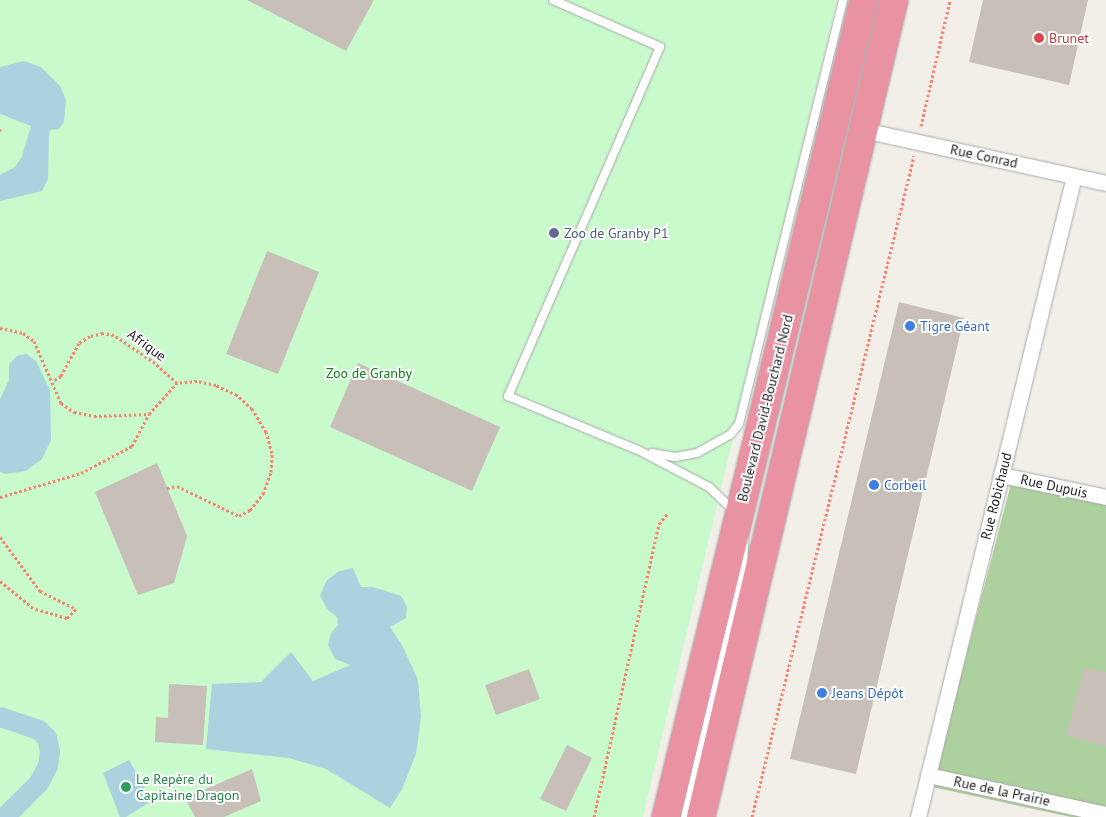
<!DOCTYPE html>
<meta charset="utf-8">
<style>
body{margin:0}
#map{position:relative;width:1106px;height:817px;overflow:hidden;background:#f2efe9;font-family:"PT Sans",sans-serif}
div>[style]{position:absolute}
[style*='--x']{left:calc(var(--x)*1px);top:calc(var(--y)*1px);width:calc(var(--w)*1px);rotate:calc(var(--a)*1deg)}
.forest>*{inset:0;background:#add19e}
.park>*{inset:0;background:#c8facc}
.water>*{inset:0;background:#aad3df}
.canal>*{height:20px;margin:-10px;padding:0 10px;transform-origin:10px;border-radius:10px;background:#aad3df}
.building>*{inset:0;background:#c7bfb8}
.path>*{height:3px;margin-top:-1.5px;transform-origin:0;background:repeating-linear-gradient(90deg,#fa8072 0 2.5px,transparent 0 5px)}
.roads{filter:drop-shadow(0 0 1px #a9a9a9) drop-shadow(0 0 1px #a9a9a9)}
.lane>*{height:8px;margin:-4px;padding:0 4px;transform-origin:4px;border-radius:4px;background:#fff}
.street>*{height:15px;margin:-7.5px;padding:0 7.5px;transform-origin:7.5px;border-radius:7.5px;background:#fff}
.highway>*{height:28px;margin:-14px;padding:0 14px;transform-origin:14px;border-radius:14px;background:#e892a2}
.dots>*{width:14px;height:14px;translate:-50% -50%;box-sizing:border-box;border:2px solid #fff;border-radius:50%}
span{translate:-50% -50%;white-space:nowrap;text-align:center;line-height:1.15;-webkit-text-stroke:4px #fff;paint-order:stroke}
.health-label{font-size:14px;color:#be3a42}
.left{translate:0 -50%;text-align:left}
.street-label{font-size:14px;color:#222}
.service-label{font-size:14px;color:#4e5e75}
.shop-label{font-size:14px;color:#366cbe}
.park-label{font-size:14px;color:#0c8416}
.leisure-label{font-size:14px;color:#27864d}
</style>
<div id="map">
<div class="forest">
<i style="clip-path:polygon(1013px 476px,1106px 496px,1106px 817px,1071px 817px,932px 787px)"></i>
</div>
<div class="park">
<i style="clip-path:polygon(0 0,837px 0,643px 817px,0 817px)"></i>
</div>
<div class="water">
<i style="clip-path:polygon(24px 61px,41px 67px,60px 86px,66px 100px,64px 122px,59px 129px,50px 130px,49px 135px,48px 179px,42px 191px,0 201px,0 175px,15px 167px,22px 156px,31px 126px,0 114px,0 67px)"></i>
<i style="clip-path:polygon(26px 354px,36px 361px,50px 390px,51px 440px,42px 459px,26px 471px,5px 474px,0 472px,0 399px,9px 380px,9px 364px,17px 356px)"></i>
<i style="clip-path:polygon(353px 568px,361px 587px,373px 587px,401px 596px,407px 607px,406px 618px,390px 627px,402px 645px,418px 680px,421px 717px,416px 754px,402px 789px,390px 808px,326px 769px,289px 758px,206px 749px,212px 684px,261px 682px,291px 652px,313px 681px,350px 665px,335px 659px,328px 645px,331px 633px,338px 625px,337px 617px,327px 609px,320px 596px,327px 580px,339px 571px)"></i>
<i style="clip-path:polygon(129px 760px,152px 801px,126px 817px,120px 817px,103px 773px)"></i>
</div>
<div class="canal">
<i style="--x:0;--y:717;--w:41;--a:18.4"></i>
<i style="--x:39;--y:730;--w:11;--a:45"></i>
<i style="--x:47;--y:738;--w:14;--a:78"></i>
<i style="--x:50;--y:752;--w:14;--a:98"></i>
<i style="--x:48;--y:766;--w:19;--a:118"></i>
<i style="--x:39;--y:783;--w:48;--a:135"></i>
</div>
<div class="building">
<i style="clip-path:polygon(247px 0,374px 0,346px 51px)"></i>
<i style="clip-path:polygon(983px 0,1088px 0,1069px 85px,969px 62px)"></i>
<i style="clip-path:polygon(267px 251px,319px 272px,278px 374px,226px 354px)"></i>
<i style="clip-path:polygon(899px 302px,964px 318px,856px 774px,790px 759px)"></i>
<i style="clip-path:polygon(358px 363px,500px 427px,472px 491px,330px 427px)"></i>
<i style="clip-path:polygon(157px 463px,187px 536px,174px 583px,138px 595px,95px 492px)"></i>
<i style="clip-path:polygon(1084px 668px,1106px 672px,1106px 746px,1066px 736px)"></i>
<i style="clip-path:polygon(529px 669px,540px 699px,496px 715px,485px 685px)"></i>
<i style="clip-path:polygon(169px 684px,207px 686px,203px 745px,155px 742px,156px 717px,168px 718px)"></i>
<i style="clip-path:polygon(567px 745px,592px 758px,566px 811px,540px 799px)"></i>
<i style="clip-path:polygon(252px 769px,261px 801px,224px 817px,195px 817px,185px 798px)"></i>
</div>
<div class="path">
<i style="--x:921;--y:126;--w:129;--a:-77"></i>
<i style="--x:0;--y:129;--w:2;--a:90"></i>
<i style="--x:0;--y:328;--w:24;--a:12"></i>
<i style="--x:23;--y:333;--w:14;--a:36"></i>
<i style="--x:34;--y:341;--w:68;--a:66.5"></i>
<i style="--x:61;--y:403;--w:16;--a:35"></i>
<i style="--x:74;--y:412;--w:20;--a:11"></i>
<i style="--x:94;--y:416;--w:55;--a:-2.1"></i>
<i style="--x:149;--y:414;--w:42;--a:-47.9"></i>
<i style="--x:177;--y:383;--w:30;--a:-138"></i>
<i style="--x:155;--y:363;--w:50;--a:-145.7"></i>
<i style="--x:114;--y:335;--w:11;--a:-170"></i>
<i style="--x:103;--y:333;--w:13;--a:167"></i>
<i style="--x:90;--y:336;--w:13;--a:148"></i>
<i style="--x:79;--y:343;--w:38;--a:119"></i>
<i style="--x:61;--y:376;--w:9;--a:148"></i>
<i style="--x:167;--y:488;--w:10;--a:-11"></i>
<i style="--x:177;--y:486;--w:69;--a:25.8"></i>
<i style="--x:239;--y:516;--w:13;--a:-29"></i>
<i style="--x:250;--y:510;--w:21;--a:-51"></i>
<i style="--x:263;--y:494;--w:23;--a:-70"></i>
<i style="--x:271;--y:472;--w:19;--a:-87"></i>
<i style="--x:272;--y:453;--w:22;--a:-106"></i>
<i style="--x:266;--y:432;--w:27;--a:-121"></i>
<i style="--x:252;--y:409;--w:21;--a:-137"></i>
<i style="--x:237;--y:395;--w:23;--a:-155"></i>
<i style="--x:216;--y:385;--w:19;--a:-168"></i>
<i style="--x:197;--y:381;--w:20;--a:174"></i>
<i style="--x:0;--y:497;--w:84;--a:-16.5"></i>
<i style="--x:81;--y:473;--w:58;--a:-27.9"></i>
<i style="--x:132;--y:446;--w:36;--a:-62"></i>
<i style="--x:0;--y:537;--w:67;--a:53.5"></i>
<i style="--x:40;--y:591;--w:40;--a:26.6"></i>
<i style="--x:76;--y:609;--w:13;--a:135"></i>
<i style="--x:67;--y:618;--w:35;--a:-164"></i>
<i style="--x:33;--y:608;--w:43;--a:-140.7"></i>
<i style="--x:594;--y:817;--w:300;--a:-77.5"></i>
<i style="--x:659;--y:524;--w:13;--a:-51"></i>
<i style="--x:752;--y:817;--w:681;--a:-76.23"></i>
</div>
<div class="roads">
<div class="lane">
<i style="--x:553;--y:0;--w:117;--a:23.7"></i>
<i style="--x:660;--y:47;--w:381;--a:113.5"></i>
<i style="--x:508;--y:396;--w:143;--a:22.6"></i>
<i style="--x:640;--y:451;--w:78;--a:27.6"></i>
<i style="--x:709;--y:487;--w:33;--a:44"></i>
<i style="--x:652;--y:453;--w:23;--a:10"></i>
<i style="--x:675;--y:457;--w:22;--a:-10"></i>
<i style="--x:697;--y:453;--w:38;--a:-29"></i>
<i style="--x:730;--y:435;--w:14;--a:-51"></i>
<i style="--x:739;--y:424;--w:437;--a:-76.2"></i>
<i style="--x:685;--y:817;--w:253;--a:-76.7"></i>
<i style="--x:743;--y:571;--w:31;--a:-88"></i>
</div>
<div class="street">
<i style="--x:863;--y:130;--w:249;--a:12.3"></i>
<i style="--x:1001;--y:475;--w:107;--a:11.8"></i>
<i style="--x:928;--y:775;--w:182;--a:12.4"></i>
<i style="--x:918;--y:817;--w:660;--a:-76.32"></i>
</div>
<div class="highway">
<i style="--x:666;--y:817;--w:841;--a:-76.38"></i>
<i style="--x:701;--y:817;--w:839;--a:-76.71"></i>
</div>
</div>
<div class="dots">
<i style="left:1039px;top:38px;background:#e0444e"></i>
<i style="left:554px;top:233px;background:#5c6f8a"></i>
<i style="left:910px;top:326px;background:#3f7fe0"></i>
<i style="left:874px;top:485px;background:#3f7fe0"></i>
<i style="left:822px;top:693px;background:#3f7fe0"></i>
<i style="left:126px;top:787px;background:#2e9e5b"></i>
</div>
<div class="health-label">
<span class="left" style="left:1049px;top:38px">Brunet</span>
</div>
<div class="street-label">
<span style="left:984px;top:156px;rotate:12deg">Rue Conrad</span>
<span style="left:147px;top:345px;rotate:36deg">Afrique</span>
<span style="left:765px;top:408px;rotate:-76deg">Boulevard David-Bouchard Nord</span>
<span style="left:1054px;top:486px;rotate:12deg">Rue Dupuis</span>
<span style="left:996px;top:496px;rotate:-76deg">Rue Robichaud</span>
<span style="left:1002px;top:791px;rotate:12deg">Rue de la Prairie</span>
</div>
<div class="service-label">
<span class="left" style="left:564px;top:233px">Zoo de Granby P1</span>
</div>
<div class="shop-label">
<span class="left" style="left:920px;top:326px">Tigre Géant</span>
<span class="left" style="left:884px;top:485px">Corbeil</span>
<span class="left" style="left:832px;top:693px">Jeans Dépôt</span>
</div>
<div class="park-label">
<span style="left:369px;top:373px">Zoo de Granby</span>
</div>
<div class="leisure-label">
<span class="left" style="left:136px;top:787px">Le Repère du<br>Capitaine Dragon</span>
</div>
</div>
